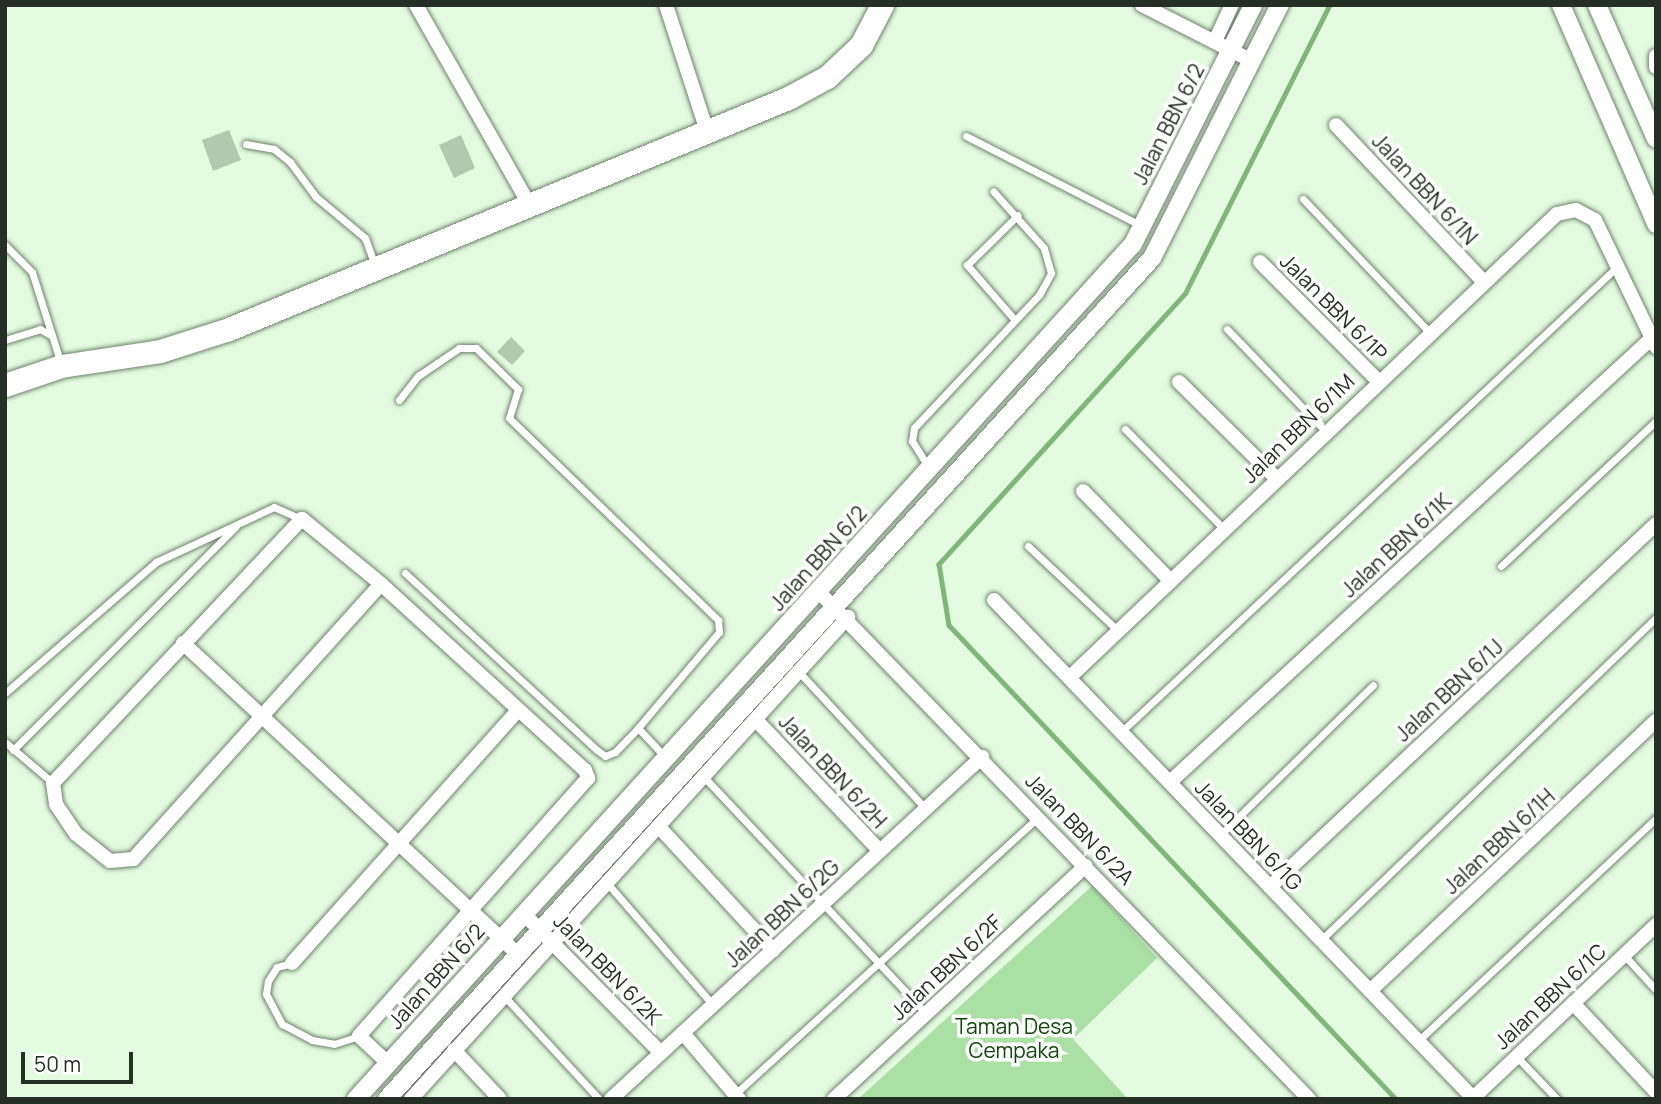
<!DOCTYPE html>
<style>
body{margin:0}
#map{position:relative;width:1661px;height:1104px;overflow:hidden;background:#e4fae1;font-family:Manrope,sans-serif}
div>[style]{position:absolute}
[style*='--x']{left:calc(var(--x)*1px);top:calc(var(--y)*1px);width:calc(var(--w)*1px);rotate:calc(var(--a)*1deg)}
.green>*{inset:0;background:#aae0a4}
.stream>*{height:4.5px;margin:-2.25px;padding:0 2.25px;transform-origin:2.25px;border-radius:2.25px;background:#7fb778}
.building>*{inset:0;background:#b3c8b0}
.roads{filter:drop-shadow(0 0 2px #6e826b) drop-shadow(0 0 2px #6e826b)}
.service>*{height:7px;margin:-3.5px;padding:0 3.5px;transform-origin:3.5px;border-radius:3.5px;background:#fff}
.minor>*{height:14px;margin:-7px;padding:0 7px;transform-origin:7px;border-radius:7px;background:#fff}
.tertiary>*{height:18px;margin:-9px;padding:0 9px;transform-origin:9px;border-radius:9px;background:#fff}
.primary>*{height:23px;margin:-11.5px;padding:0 11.5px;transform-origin:11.5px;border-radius:11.5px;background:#fff}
span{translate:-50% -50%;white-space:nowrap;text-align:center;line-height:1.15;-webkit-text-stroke:7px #fff;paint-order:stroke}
.street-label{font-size:21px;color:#262f25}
.park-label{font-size:21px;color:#0c4706}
.frame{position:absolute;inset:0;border:7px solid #262f25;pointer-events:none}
.scale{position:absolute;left:21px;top:1052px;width:112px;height:32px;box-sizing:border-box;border:4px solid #262f25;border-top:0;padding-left:9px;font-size:21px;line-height:24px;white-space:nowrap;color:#262f25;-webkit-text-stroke:5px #fff;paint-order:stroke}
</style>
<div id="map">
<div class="green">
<i style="clip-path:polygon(1092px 886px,1157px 958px,1073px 1039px,1128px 1099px,858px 1099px)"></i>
</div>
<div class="stream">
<i style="--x:1330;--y:5;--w:322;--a:116.6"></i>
<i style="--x:1186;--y:293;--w:367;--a:132.3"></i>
<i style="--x:939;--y:564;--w:62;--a:80.7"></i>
<i style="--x:949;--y:625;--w:652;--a:46.68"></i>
</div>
<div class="building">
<i style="clip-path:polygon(229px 130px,241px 160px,213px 171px,202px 140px)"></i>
<i style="clip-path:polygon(461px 135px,475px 168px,454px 178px,439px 145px)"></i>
<i style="clip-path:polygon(511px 337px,525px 351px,512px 365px,497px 352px)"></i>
</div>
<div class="roads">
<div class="service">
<i style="--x:966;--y:136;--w:195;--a:27.1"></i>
<i style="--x:246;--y:144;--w:28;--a:10"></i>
<i style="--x:274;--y:149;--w:21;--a:39"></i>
<i style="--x:290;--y:162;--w:44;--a:53.4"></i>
<i style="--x:316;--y:197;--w:64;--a:39.9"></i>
<i style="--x:365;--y:238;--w:29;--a:70"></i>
<i style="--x:1303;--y:199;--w:185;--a:46.5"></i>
<i style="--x:5;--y:245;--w:38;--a:45"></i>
<i style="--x:32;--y:272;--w:93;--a:72.5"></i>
<i style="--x:1014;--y:319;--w:72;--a:-131"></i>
<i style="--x:967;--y:265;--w:71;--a:-44.4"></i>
<i style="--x:1227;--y:329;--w:141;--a:46.1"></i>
<i style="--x:5;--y:340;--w:37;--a:-17"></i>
<i style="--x:40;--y:329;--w:14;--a:30"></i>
<i style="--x:399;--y:400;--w:31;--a:-52"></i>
<i style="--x:418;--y:376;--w:50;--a:-34.3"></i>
<i style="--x:459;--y:348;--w:17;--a:0"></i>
<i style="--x:476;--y:348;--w:59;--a:44.3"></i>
<i style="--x:518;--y:389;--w:30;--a:107"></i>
<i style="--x:509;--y:418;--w:291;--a:44"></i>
<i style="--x:718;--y:620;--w:12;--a:85"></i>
<i style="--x:719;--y:632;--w:126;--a:130.2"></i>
<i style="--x:638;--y:728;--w:41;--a:47"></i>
<i style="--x:1125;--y:429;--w:139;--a:45.3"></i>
<i style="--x:929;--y:468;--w:32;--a:-122"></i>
<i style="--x:912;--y:441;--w:13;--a:-81"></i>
<i style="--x:914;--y:428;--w:183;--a:-46.8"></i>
<i style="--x:1039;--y:295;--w:25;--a:-61"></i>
<i style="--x:1051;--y:273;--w:26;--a:-106"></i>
<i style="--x:1044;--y:248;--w:76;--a:-131.8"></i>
<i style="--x:1028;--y:546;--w:122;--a:43.3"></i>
<i style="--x:1501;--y:566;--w:212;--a:-43.1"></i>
<i style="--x:405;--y:573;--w:261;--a:42.7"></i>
<i style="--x:597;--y:750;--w:10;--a:37"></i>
<i style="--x:605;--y:756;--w:11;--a:-22"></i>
<i style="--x:615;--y:752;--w:33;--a:-46"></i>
<i style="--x:799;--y:672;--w:187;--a:47.2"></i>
<i style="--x:5;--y:693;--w:200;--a:-40.9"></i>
<i style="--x:156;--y:562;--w:130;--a:-25"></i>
<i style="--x:274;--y:507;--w:30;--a:24"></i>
<i style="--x:1121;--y:732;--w:683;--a:-43.16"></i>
<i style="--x:5;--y:742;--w:63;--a:40.5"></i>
<i style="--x:13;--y:750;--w:315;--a:-45.1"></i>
<i style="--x:704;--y:777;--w:324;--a:46.8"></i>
<i style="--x:1220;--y:835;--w:214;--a:-44.4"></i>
<i style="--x:607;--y:883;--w:162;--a:49"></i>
<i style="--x:1321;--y:940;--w:465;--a:-43.9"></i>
<i style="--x:1624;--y:955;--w:47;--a:47.6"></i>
<i style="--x:292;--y:963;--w:16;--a:165"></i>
<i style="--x:277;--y:967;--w:17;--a:123"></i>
<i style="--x:268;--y:981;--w:13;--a:99"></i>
<i style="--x:266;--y:994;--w:34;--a:62"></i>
<i style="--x:282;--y:1024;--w:34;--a:28"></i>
<i style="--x:312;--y:1040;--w:22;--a:10"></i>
<i style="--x:334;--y:1044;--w:26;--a:-18"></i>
<i style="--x:504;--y:996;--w:140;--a:47.3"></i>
<i style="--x:1418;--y:1041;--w:326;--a:-43.1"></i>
<i style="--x:1517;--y:1057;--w:58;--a:46.4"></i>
<i style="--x:734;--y:1095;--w:412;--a:-42.4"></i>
</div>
<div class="minor">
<i style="--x:416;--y:5;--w:231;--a:60.4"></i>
<i style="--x:666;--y:5;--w:133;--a:72"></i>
<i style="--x:1142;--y:5;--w:123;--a:27"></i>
<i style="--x:1215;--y:41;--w:40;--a:-65"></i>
<i style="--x:1656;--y:56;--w:11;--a:90"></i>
<i style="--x:1336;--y:125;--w:214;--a:46.7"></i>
<i style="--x:1260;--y:262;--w:168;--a:45.2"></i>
<i style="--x:1179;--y:382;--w:136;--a:44.7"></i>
<i style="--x:1083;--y:491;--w:123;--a:45.7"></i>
<i style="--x:381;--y:584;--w:370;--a:132"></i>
<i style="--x:133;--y:859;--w:23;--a:175"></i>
<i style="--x:110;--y:861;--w:43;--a:-141.5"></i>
<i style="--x:76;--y:834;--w:36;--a:-124"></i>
<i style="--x:56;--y:804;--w:21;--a:-98"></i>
<i style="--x:53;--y:783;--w:363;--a:-46.7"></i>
<i style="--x:302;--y:519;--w:102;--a:39.4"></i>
<i style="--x:381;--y:584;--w:276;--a:42.4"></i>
<i style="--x:585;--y:770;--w:9;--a:69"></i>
<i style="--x:588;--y:778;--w:345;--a:131.6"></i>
<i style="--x:359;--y:1036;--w:40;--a:43"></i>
<i style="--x:818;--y:591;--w:707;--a:45.97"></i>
<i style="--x:994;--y:600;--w:692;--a:46.11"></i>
<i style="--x:183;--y:643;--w:457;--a:42.9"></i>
<i style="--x:1071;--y:676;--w:671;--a:-43.55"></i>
<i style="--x:1557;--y:214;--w:19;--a:-12"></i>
<i style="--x:1576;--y:210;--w:21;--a:28"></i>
<i style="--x:1595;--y:220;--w:141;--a:64.3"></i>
<i style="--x:756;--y:720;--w:180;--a:46.6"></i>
<i style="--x:1170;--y:782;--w:655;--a:-42.65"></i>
<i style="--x:659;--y:827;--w:168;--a:47.2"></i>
<i style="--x:1270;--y:887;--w:530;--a:-43.24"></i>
<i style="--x:524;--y:914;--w:195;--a:45.4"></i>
<i style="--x:292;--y:963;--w:339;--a:-48.2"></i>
<i style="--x:1370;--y:991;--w:393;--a:-43.4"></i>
<i style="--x:1573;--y:1003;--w:122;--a:47"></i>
<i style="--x:683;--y:1033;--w:87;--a:49.7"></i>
<i style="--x:454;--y:1050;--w:67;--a:46.8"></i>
<i style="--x:1473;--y:1098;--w:252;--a:-43.4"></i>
<i style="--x:411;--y:1099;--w:651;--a:-47.8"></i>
<i style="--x:611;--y:1099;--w:505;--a:-42.67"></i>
<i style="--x:834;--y:1099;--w:343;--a:-42.8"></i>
</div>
<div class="tertiary">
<i style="--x:1561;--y:5;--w:239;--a:66.5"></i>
<i style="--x:1597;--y:5;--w:146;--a:66.2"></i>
<i style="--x:356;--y:1099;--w:1155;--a:-47.74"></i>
<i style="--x:1133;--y:244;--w:267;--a:-63.3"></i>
<i style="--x:387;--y:1099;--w:1137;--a:-47.71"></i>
<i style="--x:1152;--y:258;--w:284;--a:-63.2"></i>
</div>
<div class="primary">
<i style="--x:5;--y:385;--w:59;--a:-18.7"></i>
<i style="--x:61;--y:366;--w:100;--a:-8.6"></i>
<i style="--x:160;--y:351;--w:72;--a:-17.7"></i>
<i style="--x:229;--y:329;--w:605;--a:-22.45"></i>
<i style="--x:788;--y:98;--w:44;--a:-28.3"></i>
<i style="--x:827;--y:77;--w:47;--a:-43.3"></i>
<i style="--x:861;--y:45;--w:45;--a:-62.3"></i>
</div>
</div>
<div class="street-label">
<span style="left:1168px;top:124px;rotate:-63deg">Jalan BBN 6/2</span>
<span style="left:1425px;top:189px;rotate:47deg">Jalan BBN 6/1N</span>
<span style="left:1334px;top:307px;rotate:45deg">Jalan BBN 6/1P</span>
<span style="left:1298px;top:428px;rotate:-44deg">Jalan BBN 6/1M</span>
<span style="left:1396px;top:545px;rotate:-43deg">Jalan BBN 6/1K</span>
<span style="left:818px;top:558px;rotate:-48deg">Jalan BBN 6/2</span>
<span style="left:1449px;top:690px;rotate:-43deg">Jalan BBN 6/1J</span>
<span style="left:833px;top:771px;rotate:47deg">Jalan BBN 6/2H</span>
<span style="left:1080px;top:829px;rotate:46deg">Jalan BBN 6/2A</span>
<span style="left:1249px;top:835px;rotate:46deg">Jalan BBN 6/1G</span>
<span style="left:1499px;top:841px;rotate:-43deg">Jalan BBN 6/1H</span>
<span style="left:782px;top:913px;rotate:-43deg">Jalan BBN 6/2G</span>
<span style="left:946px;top:967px;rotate:-43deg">Jalan BBN 6/2F</span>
<span style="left:608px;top:969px;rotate:46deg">Jalan BBN 6/2K</span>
<span style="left:436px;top:976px;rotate:-48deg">Jalan BBN 6/2</span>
<span style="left:1550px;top:996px;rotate:-43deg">Jalan BBN 6/1C</span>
</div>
<div class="park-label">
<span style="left:1014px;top:1038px">Taman Desa<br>Cempaka</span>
</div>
<div class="frame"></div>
<div class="scale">50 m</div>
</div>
